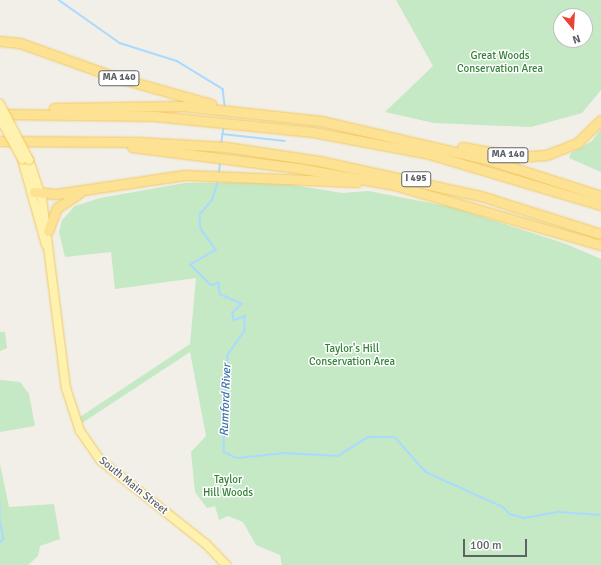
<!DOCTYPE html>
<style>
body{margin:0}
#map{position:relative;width:601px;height:565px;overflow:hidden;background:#f1efe8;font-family:Signika,sans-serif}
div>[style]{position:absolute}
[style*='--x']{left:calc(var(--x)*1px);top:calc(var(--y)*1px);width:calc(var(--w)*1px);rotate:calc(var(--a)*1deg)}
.green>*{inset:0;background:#c5e8c5}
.stream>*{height:1.5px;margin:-0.75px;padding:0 0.75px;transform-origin:0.75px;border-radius:0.75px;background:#aadaff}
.roads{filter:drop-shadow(0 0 1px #f2c960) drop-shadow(0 0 1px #f2c960)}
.major>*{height:8px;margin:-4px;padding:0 4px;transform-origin:4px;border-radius:4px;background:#fff2af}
.highway>*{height:9px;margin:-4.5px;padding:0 4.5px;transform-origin:4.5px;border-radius:4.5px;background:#fde293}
.bridges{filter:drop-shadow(0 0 1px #f2c960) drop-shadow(0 0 1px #f2c960)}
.major-bridge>*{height:8px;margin:-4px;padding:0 4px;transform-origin:4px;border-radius:4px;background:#fff2af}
span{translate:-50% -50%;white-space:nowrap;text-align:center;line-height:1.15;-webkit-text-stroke:3px #fff;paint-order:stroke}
.shield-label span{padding:1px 3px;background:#fff;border:1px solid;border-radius:3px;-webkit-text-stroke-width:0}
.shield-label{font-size:10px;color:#5f6368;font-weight:700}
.park-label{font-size:11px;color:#348238}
.street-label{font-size:11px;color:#5f6368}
.water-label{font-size:12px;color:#4174aa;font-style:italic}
.north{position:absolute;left:553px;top:8px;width:40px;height:40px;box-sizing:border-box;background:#fff;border:1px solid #bfc1c3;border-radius:50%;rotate:162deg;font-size:11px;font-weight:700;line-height:16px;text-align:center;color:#5f6368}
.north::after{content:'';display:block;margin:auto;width:14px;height:18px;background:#ea4335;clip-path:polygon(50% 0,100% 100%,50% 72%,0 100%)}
.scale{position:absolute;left:463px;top:539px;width:64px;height:18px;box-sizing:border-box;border:2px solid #5f6368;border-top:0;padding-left:5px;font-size:12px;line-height:14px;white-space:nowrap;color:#5f6368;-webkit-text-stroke:3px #fff;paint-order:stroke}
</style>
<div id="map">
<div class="green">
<i style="clip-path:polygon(evenodd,396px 0,601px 0,601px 90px,582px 113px,531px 127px,434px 123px,385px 112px,433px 66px,396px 0,561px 16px,585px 16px,585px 40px,561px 40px,561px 16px)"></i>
<i style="clip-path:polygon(601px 129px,601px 172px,569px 158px,571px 153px,592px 141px)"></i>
<i style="clip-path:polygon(275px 182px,342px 193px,368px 191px,452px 207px,566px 244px,601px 259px,601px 565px,282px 565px,280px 555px,256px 545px,243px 522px,228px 516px,219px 520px,215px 506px,207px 508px,195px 492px,191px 452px,206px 436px,190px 352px,82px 423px,80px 417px,190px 344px,196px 278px,115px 289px,111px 252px,65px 257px,59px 232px,62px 220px,75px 206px,100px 198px,185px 183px)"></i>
<i style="clip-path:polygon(0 332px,5px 332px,7px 348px,0 351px)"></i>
<i style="clip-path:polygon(0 380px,20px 382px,29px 394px,35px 426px,0 432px)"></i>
<i style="clip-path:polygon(0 464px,9px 507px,54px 504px,60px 539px,40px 546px,38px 556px,28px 565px,0 565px)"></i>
</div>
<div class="stream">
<i style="--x:59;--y:0;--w:75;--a:35.2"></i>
<i style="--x:120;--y:43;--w:60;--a:17.5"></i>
<i style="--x:177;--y:61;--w:54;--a:31.3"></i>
<i style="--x:223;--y:89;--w:17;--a:83"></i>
<i style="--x:222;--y:134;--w:63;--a:6.3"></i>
<i style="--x:221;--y:144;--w:18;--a:-81"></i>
<i style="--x:219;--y:172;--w:10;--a:-84"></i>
<i style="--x:219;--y:180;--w:22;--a:108"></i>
<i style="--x:212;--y:201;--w:18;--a:131"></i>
<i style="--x:200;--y:215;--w:14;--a:86"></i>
<i style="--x:201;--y:229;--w:26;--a:54"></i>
<i style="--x:216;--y:250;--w:29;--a:149"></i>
<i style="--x:191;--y:265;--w:28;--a:45"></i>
<i style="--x:211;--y:285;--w:8;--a:-14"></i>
<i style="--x:219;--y:283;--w:11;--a:85"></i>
<i style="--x:220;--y:294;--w:24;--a:24"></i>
<i style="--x:242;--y:304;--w:13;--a:135"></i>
<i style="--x:233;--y:313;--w:7;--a:82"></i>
<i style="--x:234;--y:320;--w:12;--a:-20"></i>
<i style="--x:245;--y:316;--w:15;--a:90"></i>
<i style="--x:245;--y:331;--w:29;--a:125"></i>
<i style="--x:228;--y:355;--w:97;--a:92.4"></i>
<i style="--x:224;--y:452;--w:14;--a:25"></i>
<i style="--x:237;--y:458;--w:48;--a:-5.9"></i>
<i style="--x:285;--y:453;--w:53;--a:3.2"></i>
<i style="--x:338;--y:456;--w:36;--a:-32"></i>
<i style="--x:368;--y:437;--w:27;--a:0"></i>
<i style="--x:395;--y:437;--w:47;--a:48.5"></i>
<i style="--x:426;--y:472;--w:85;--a:24.4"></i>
<i style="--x:503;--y:507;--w:10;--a:45"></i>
<i style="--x:510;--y:514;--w:15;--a:16"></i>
<i style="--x:524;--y:518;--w:36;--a:-10"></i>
<i style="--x:559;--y:512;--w:42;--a:4.1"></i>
<i style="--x:0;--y:504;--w:13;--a:90"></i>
<i style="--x:0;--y:520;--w:19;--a:78"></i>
<i style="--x:4;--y:539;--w:6;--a:135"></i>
</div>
<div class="roads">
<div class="major">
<i style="--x:22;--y:159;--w:89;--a:74.4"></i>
<i style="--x:29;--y:160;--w:41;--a:71.6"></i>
<i style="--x:42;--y:199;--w:191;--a:82.8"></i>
<i style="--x:66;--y:388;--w:45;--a:72"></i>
<i style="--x:80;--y:431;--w:35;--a:55"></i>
<i style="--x:100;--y:460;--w:135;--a:38.4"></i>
<i style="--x:206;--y:544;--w:29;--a:46"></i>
</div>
<div class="highway">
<i style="--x:0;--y:41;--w:20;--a:6"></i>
<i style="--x:20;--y:43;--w:101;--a:19.7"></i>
<i style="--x:115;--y:77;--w:100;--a:15.7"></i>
<i style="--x:54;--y:108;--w:129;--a:-0.9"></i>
<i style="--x:183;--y:106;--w:139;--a:6.2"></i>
<i style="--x:321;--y:121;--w:169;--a:13"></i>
<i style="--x:486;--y:159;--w:121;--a:17.8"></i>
<i style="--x:0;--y:114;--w:155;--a:0.7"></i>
<i style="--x:155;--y:116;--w:159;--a:5.8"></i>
<i style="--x:313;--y:132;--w:118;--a:10.7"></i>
<i style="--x:429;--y:154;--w:179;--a:16.5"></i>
<i style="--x:0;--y:141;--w:138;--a:0.4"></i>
<i style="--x:138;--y:142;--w:88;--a:3.3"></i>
<i style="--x:226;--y:147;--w:94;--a:8.6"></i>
<i style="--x:319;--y:161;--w:166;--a:12.2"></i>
<i style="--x:481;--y:196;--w:126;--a:17.6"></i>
<i style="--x:132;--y:147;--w:167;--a:7.2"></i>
<i style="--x:298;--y:168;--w:97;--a:10"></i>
<i style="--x:394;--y:185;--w:216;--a:16.2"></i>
<i style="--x:462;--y:147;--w:56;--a:10.3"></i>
<i style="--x:517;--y:157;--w:29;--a:-4"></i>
<i style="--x:546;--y:155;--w:33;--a:-21"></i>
<i style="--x:577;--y:143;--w:33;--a:-44"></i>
<i style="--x:34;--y:192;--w:22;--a:5"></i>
<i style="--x:56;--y:194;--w:130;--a:-8.4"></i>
<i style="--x:185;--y:175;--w:172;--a:2.3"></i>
<i style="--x:48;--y:231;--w:25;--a:-69"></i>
<i style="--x:57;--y:208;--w:27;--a:-34"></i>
</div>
</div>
<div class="bridges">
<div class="major-bridge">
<i style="--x:0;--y:104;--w:63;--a:62.6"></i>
<i style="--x:0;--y:118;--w:47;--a:61.8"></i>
</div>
</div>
<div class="shield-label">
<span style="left:119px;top:78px">MA 140</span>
<span style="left:508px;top:155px">MA 140</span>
<span style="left:416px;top:179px">I 495</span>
</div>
<div class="park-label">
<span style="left:500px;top:63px">Great Woods<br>Conservation Area</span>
<span style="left:352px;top:356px">Taylor's Hill<br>Conservation Area</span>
<span style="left:228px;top:487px">Taylor<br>Hill Woods</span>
</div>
<div class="street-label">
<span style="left:133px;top:486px;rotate:39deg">South Main Street</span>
</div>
<div class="water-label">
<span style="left:226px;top:400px;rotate:-88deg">Rumford River</span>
</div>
<div class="north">N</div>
<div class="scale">100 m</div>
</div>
